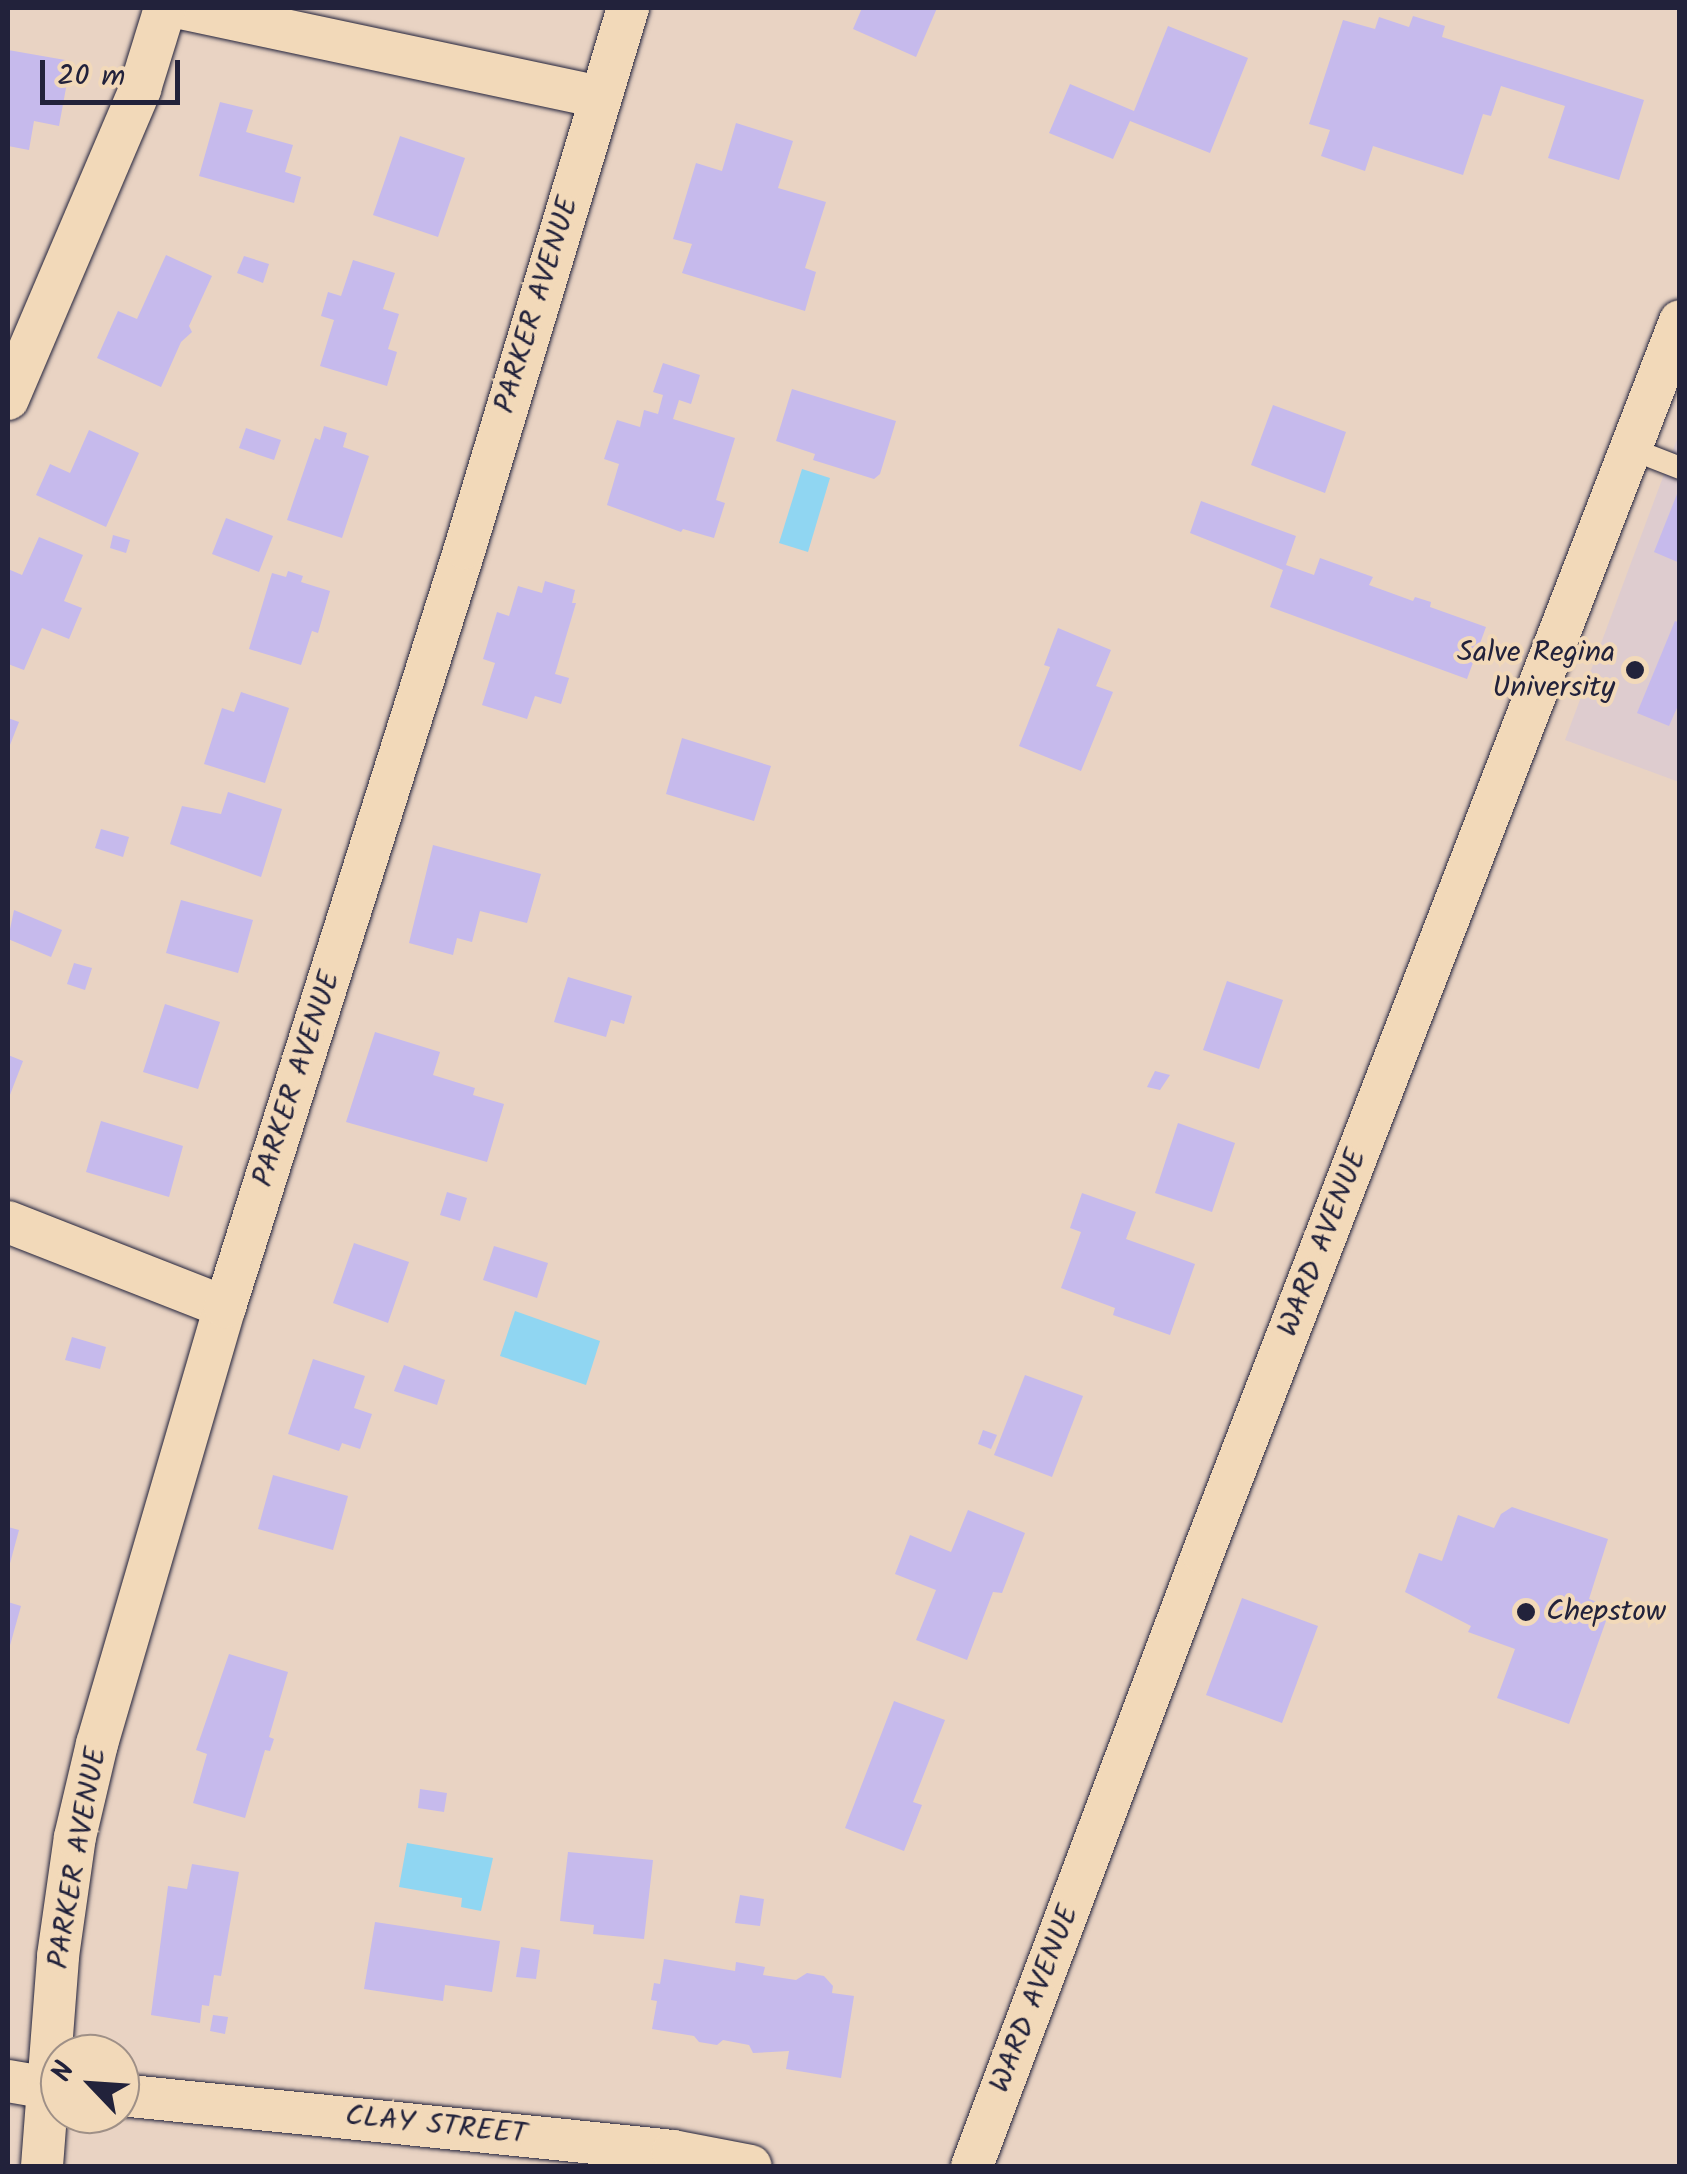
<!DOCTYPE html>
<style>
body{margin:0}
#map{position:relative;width:1687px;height:2174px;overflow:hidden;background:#e9d3c3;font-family:Kalam,sans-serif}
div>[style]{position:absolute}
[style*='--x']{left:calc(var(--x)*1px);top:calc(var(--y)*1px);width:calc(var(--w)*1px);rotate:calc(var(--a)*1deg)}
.built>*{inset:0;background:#decccf}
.water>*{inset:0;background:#90d6f2}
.building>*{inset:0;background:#c6baec}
.roads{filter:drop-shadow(0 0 2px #22223b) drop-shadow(0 0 2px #22223b)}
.lane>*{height:22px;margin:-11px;padding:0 11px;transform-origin:11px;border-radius:11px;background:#f2d9b9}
.street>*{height:42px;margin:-21px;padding:0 21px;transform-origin:21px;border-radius:21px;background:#f2d9b9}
.dots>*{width:28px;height:28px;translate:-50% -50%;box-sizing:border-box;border:5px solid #f2d9b9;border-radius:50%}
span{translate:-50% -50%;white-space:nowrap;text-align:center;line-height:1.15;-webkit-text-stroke:8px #f2d9b9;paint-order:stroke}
.street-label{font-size:30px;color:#22223b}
.poi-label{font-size:30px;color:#22223b}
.right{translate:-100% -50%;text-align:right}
.left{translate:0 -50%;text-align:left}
.frame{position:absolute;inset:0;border:10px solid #22223b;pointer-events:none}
.north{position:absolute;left:40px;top:2034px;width:100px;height:100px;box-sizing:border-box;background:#f2d9b9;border:2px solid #9f9087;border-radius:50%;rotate:295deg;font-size:28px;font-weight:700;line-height:40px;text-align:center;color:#22223b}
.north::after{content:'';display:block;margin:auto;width:35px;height:45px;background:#22223b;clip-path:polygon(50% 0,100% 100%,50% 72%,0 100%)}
.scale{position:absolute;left:40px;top:60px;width:140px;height:45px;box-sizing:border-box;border:5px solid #22223b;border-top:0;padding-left:12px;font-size:30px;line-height:35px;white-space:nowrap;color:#22223b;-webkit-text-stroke:8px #f2d9b9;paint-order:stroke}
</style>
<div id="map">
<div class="built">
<i style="clip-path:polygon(1679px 434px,1679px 782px,1565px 740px)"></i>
</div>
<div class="water">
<i style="clip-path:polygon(802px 469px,830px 478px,808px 552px,779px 543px)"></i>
<i style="clip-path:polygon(515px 1311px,600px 1341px,586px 1385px,500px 1356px)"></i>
<i style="clip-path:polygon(407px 1843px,493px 1858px,481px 1911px,461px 1907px,462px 1898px,399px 1887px)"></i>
</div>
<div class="building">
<i style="clip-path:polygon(862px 8px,937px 8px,916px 57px,853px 29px)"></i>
<i style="clip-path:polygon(1413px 16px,1445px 26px,1442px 37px,1644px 100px,1619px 180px,1548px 158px,1565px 106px,1501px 86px,1491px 116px,1483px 114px,1463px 175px,1373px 146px,1365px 171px,1321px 156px,1330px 130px,1309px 124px,1343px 20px,1375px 29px,1379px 17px,1409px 27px)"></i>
<i style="clip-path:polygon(1168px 26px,1248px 58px,1210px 153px,1130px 121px,1113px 159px,1049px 133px,1070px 84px,1134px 111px)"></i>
<i style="clip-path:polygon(8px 50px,71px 61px,59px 126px,34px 121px,29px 150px,8px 146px)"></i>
<i style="clip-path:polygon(220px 102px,253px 110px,246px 132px,293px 145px,285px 172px,301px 177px,294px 203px,199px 176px)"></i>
<i style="clip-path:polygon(736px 123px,793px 141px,778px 188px,826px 202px,805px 268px,816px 272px,805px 311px,682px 273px,692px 244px,673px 239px,696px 163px,722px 171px)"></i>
<i style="clip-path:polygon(400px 136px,465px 158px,438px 237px,373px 215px)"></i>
<i style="clip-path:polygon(166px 255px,212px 276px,189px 326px,192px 332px,181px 342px,161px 387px,97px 358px,118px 311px,137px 319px)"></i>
<i style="clip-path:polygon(244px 256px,269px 264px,263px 283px,237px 273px)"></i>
<i style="clip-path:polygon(353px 260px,395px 273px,383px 309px,399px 314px,388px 349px,397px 352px,387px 386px,320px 366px,334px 320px,321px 316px,328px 292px,341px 296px)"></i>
<i style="clip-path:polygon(663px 363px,700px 375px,691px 404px,679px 400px,673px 419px,735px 438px,716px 500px,725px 503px,714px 538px,683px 529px,681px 532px,607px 505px,619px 464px,604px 459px,617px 420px,640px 427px,644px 410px,658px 414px,663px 395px,653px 392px)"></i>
<i style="clip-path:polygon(792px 389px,896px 421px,880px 474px,874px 479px,813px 460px,815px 454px,776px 441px)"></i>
<i style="clip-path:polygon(1273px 405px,1346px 432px,1325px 493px,1251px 465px)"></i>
<i style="clip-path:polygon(324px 426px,347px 433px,343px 447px,369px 456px,342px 538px,287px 520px,315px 438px,320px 440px)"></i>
<i style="clip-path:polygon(246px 428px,281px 440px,274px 460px,239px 448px)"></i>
<i style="clip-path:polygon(89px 430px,139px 453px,106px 527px,36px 495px,50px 464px,70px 473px)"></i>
<i style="clip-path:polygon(1679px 489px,1680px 489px,1680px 563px,1654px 552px)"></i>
<i style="clip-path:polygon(1201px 501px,1296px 536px,1286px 565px,1314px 575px,1320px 558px,1373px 577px,1369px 585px,1413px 601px,1415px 597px,1431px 602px,1430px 607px,1486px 627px,1467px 679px,1270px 607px,1283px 570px,1190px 533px)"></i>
<i style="clip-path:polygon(226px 518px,273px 536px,259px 572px,212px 554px)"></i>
<i style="clip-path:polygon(113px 535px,130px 540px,126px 553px,110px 548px)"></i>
<i style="clip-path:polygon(39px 537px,83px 555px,64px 601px,82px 608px,69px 639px,42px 628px,24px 670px,8px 664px,8px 569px,22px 575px)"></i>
<i style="clip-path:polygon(288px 571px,303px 576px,301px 582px,330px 591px,318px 633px,312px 631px,301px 665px,249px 649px,272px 573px,286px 577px)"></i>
<i style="clip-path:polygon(545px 581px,575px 590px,572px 603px,576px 603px,555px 674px,569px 678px,561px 704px,535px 696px,527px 719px,482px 705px,495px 663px,483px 659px,497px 612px,509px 616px,518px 586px,542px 593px)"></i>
<i style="clip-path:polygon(1675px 621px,1680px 623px,1680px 701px,1669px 726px,1637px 713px)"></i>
<i style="clip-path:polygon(1058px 628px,1111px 650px,1096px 686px,1113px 692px,1081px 771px,1019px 746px,1050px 667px,1044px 665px)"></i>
<i style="clip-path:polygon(241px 692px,289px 708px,265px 783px,204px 764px,222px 708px,234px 712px)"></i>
<i style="clip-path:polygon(8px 718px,19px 722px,8px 750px)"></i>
<i style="clip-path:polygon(682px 738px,771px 766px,754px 821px,666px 794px)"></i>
<i style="clip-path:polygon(228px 792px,282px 809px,261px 877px,170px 844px,182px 806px,221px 814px)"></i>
<i style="clip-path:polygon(101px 829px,129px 837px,123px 857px,95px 848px)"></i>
<i style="clip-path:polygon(433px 845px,541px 874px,527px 923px,480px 911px,472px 942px,457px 938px,453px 955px,409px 943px)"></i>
<i style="clip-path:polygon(181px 900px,253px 920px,238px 973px,166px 953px)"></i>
<i style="clip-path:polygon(14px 910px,62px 930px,51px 957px,8px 939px)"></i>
<i style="clip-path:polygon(74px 963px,92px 968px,85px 990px,67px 984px)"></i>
<i style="clip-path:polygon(568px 977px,632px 996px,624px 1024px,611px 1020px,606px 1037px,554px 1022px)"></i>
<i style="clip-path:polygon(1227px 981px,1283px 1000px,1259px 1069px,1203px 1050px)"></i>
<i style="clip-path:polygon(165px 1004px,220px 1022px,198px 1089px,143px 1072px)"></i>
<i style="clip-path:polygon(375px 1032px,440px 1052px,433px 1075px,475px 1088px,473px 1095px,504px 1104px,487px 1162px,346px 1122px)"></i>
<i style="clip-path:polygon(8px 1055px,23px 1061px,8px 1100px)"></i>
<i style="clip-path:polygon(1155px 1071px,1170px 1075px,1160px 1090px,1147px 1087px)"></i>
<i style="clip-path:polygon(101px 1121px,183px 1146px,169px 1197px,86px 1172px)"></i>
<i style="clip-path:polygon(1178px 1123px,1235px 1143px,1212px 1212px,1155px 1193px)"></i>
<i style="clip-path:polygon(447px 1192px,467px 1198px,460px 1221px,440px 1215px)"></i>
<i style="clip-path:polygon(1082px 1193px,1136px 1212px,1126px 1239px,1195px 1264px,1170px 1335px,1113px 1315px,1115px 1308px,1061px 1288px,1081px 1232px,1070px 1228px)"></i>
<i style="clip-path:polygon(354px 1243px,409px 1262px,388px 1323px,333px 1303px)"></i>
<i style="clip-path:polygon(494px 1246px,548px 1263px,537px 1298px,483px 1280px)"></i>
<i style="clip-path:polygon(72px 1337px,106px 1347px,100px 1369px,65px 1360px)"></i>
<i style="clip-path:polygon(313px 1359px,365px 1376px,354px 1408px,372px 1414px,360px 1449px,342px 1443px,339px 1451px,288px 1434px)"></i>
<i style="clip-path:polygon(404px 1365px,445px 1380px,437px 1405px,394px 1391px)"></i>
<i style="clip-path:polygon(1025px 1375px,1083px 1396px,1052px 1477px,994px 1455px)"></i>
<i style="clip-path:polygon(983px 1430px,997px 1435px,991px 1449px,978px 1444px)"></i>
<i style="clip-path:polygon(273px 1475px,348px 1496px,333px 1550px,258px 1529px)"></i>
<i style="clip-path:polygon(1512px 1507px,1608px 1539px,1589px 1599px,1611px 1607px,1569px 1724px,1497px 1698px,1515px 1649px,1468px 1632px,1471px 1626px,1405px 1592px,1419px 1553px,1442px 1561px,1458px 1515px,1494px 1528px,1501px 1514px)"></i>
<i style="clip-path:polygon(968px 1510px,1025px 1533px,1002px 1593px,993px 1592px,967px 1660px,916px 1640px,936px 1590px,895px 1574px,910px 1535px,951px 1552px)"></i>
<i style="clip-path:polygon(8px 1527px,19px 1530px,9px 1567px,8px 1567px)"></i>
<i style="clip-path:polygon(1242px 1598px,1318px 1626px,1282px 1723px,1206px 1695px)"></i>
<i style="clip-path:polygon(8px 1602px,21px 1606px,9px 1649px,8px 1649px)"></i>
<i style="clip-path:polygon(229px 1654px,288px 1672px,269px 1737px,274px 1739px,270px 1751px,265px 1750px,245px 1818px,193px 1803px,207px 1754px,196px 1750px)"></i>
<i style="clip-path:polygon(894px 1701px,945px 1720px,913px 1802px,922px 1805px,904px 1851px,845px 1828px)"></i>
<i style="clip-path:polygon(420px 1789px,447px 1793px,444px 1812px,418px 1808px)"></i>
<i style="clip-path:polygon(568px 1852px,653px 1860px,644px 1939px,593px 1934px,594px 1925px,560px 1921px)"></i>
<i style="clip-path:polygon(192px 1864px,239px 1872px,221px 1976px,214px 1975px,209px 2006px,202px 2005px,200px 2023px,151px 2015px,168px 1886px,187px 1889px)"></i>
<i style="clip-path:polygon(740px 1895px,764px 1899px,760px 1926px,735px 1923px)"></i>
<i style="clip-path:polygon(375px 1922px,500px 1941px,492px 1992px,445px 1985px,443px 2001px,364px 1989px)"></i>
<i style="clip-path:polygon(521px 1947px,540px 1950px,536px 1979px,516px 1977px)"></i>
<i style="clip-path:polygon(664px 1959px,735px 1971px,736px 1962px,765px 1967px,763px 1975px,796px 1980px,807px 1973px,824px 1976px,833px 1986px,832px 1993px,854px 1996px,841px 2078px,786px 2069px,789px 2051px,753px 2053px,749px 2045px,723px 2040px,717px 2045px,699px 2042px,694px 2036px,652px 2029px,657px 2001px,651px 2000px,654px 1983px,660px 1984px)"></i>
<i style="clip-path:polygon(213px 2015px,228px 2017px,225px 2034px,210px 2031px)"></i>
</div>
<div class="roads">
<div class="lane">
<i style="--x:1629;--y:448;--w:55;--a:21.4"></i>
</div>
<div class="street">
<i style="--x:181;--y:8;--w:428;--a:12"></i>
<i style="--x:8;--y:399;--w:337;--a:-66.9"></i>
<i style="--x:140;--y:89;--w:85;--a:-72.8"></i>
<i style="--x:8;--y:1222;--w:233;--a:21.4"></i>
<i style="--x:8;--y:2081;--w:53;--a:9.8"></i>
<i style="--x:120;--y:2095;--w:556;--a:5.78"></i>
<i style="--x:673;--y:2151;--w:79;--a:10.9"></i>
<i style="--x:42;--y:2166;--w:211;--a:-85.6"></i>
<i style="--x:58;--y:1956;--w:120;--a:-81.9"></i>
<i style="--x:75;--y:1837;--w:96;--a:-76.7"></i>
<i style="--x:97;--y:1744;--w:455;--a:-73.7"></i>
<i style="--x:225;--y:1307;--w:796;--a:-72.45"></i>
<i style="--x:465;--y:548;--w:564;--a:-73.2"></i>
<i style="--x:972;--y:2166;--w:655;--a:-69.35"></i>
<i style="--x:1203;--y:1553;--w:1321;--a:-68.83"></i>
</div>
</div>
<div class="dots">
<i style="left:1635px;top:670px;background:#22223b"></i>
<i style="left:1526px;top:1612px;background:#22223b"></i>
</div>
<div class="street-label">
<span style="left:537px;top:305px;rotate:-73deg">PARKER AVENUE</span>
<span style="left:297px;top:1079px;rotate:-72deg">PARKER AVENUE</span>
<span style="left:1323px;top:1243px;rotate:-69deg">WARD AVENUE</span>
<span style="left:78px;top:1858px;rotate:-80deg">PARKER AVENUE</span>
<span style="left:1035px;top:1999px;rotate:-69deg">WARD AVENUE</span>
<span style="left:436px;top:2126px;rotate:6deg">CLAY STREET</span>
</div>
<div class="poi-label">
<span class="right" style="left:1615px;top:670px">Salve Regina<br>University</span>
<span class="left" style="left:1546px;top:1612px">Chepstow</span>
</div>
<div class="frame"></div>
<div class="north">N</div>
<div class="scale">20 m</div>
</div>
